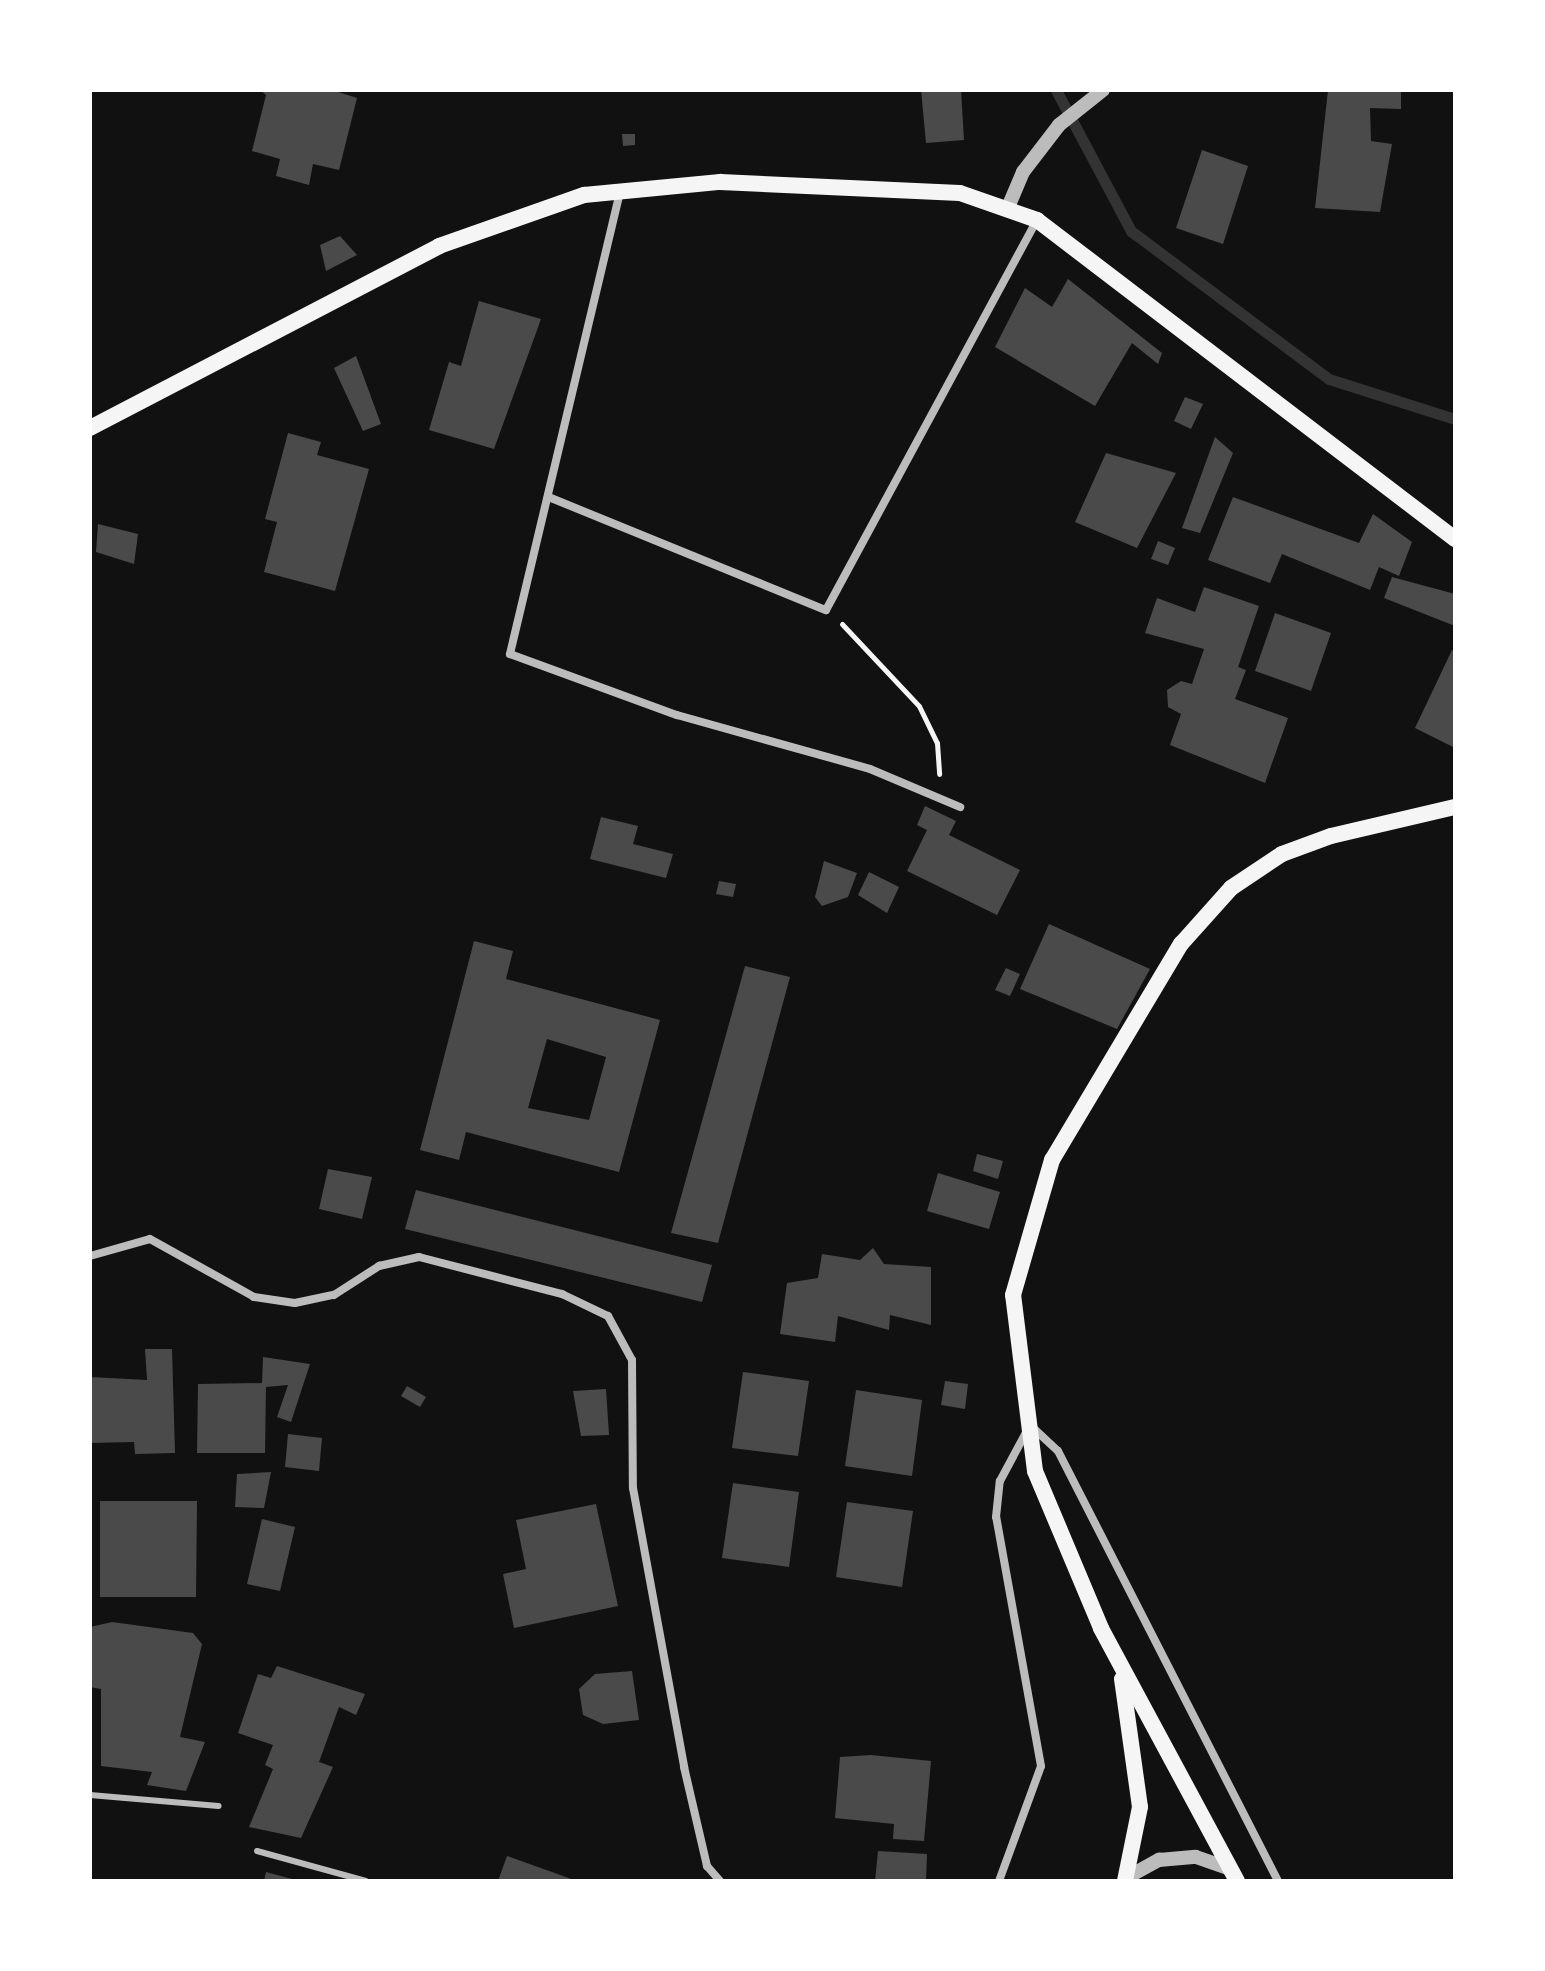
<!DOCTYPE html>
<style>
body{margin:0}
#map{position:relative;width:1545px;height:1971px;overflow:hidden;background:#111;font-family:Jost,sans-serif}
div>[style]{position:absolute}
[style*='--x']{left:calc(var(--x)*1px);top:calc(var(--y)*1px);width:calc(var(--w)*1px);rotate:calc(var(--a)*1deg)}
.stream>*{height:11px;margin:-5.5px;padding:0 5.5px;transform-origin:5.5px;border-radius:5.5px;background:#333}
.building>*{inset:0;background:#4a4a4a}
.path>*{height:5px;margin:-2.5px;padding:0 2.5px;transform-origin:2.5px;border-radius:2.5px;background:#f5f5f5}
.service>*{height:6px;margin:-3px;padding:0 3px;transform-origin:3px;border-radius:3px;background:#bcbcbc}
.minor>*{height:8px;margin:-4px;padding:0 4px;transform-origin:4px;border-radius:4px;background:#bcbcbc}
.tertiary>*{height:14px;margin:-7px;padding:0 7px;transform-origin:7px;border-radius:7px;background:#bcbcbc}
.secondary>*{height:16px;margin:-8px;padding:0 8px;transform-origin:8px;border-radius:8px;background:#f5f5f5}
span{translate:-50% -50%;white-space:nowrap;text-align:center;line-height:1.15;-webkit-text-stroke:6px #fff;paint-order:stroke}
.frame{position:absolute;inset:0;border:92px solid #fff;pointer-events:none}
</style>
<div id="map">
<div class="stream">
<i style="--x:1056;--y:90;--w:160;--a:62"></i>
<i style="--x:1131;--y:231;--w:247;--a:36.8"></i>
<i style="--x:1329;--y:379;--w:132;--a:17.6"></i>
</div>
<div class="building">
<i style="clip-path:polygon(260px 90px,332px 90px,357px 98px,339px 170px,313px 164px,309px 185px,276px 176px,280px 159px,252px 151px,266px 95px)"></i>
<i style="clip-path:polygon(921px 90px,961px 90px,964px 140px,926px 143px)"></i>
<i style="clip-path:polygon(1328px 90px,1401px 91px,1401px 109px,1370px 108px,1371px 141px,1392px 144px,1380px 212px,1315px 208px)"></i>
<i style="clip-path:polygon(622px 134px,635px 134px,635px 145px,623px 146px)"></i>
<i style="clip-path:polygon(1202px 150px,1248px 166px,1223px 244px,1176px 228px)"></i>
<i style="clip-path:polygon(340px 236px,357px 255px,326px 271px,320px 245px)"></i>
<i style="clip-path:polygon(1068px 279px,1162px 353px,1158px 364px,1132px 343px,1095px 406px,995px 347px,1025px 288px,1052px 307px)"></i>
<i style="clip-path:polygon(479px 301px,541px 319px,494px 449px,429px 430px,449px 362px,461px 366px)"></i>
<i style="clip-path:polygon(356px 356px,381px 424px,363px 431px,334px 368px)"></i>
<i style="clip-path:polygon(1185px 397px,1203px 404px,1191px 429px,1174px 421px)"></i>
<i style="clip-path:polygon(288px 433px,321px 442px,317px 455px,369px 469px,335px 591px,264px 572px,277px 522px,265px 519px)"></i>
<i style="clip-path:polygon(1215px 437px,1233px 453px,1200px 533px,1182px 528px)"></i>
<i style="clip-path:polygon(1106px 453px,1176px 473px,1137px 548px,1075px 522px)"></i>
<i style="clip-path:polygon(1233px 497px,1359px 543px,1373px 514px,1412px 542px,1399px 576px,1379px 567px,1370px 590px,1282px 554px,1270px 583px,1208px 560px)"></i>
<i style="clip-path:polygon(98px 524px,138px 534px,134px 564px,96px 552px)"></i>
<i style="clip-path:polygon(1158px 541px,1175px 548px,1168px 565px,1151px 559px)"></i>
<i style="clip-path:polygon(1392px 577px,1455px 594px,1455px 626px,1384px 598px)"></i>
<i style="clip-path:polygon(1204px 587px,1259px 606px,1238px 667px,1246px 670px,1235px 699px,1288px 718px,1265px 783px,1170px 745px,1181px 714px,1168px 707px,1167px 690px,1181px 681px,1192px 684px,1204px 649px,1145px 633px,1157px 598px,1195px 612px)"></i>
<i style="clip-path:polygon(1275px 613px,1331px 633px,1311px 691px,1255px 671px)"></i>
<i style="clip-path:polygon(1452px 650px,1455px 652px,1455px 748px,1415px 728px)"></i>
<i style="clip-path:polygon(925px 806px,956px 821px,949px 835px,1020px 870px,997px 915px,907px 871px,927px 830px,917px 825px)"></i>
<i style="clip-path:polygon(601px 817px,638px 826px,633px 844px,673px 854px,666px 878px,590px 859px)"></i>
<i style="clip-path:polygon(824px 861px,857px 873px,848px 897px,822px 906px,815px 897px)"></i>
<i style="clip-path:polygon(869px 872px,899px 887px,887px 913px,858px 895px)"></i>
<i style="clip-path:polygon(719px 881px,736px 884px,733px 897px,716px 894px)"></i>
<i style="clip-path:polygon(1049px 924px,1150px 969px,1117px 1029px,1020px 989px)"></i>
<i style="clip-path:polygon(evenodd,474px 941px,513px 951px,506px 979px,660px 1020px,619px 1172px,466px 1132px,459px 1160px,420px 1150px,474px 941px,547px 1039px,606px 1057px,589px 1120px,528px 1108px,547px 1039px)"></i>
<i style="clip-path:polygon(745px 966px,790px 977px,718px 1243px,671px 1233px)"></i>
<i style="clip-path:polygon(1006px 968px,1020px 974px,1010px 996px,995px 990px)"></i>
<i style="clip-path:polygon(977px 1154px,1003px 1161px,998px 1179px,973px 1171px)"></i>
<i style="clip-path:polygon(328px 1169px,372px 1177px,362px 1219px,319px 1209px)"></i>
<i style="clip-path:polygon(938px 1173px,1000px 1192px,989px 1229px,927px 1211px)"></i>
<i style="clip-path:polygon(416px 1190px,712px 1265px,702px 1302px,405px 1229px)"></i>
<i style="clip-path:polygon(873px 1248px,884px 1264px,931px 1267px,931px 1325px,890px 1315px,889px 1330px,838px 1316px,835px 1342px,780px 1334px,787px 1283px,818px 1278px,822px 1254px,860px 1260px)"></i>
<i style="clip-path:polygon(145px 1349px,172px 1349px,175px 1453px,135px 1454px,134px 1442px,90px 1443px,90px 1377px,147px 1380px)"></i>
<i style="clip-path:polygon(263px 1357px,310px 1364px,291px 1422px,277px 1417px,288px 1385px,266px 1387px,265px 1453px,197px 1453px,198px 1384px,262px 1383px)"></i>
<i style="clip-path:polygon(743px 1372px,809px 1381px,798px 1456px,732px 1448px)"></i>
<i style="clip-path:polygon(945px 1381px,968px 1384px,965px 1409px,941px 1405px)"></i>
<i style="clip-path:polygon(407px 1386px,426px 1397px,420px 1407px,401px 1396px)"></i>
<i style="clip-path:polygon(606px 1389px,609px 1435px,581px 1436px,573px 1391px)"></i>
<i style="clip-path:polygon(856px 1390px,922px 1400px,912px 1476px,845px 1466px)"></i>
<i style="clip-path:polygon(288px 1434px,322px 1438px,319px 1471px,285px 1467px)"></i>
<i style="clip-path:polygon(271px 1472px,264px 1508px,235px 1507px,237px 1474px)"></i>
<i style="clip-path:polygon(733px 1483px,799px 1492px,789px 1567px,722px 1558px)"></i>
<i style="clip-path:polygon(100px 1501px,197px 1501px,196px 1597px,100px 1597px)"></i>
<i style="clip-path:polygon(847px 1502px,913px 1511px,902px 1587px,836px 1577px)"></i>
<i style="clip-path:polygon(596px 1504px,618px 1606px,514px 1628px,503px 1574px,526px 1569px,516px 1520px)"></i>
<i style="clip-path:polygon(262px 1519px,295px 1527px,280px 1591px,247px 1584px)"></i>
<i style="clip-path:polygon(112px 1622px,193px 1633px,202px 1644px,180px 1737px,205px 1742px,186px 1791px,147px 1785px,152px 1772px,101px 1766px,101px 1689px,90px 1687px,90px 1627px)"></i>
<i style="clip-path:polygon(277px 1666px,365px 1694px,356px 1715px,339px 1707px,319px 1762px,333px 1767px,301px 1838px,249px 1827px,273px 1769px,265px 1765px,273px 1745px,238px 1733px,258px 1674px,271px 1678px)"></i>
<i style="clip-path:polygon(632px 1671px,639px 1720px,603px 1724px,583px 1715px,579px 1689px,595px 1674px)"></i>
<i style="clip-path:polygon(871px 1755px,931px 1761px,924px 1841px,893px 1839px,894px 1824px,835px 1818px,840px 1757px)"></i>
<i style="clip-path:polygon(878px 1851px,927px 1854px,926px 1881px,875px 1881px)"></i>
<i style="clip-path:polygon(507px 1856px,577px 1881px,498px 1881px)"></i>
<i style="clip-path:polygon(266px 1872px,296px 1880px,296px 1881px,264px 1881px)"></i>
</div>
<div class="path">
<i style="--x:842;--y:624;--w:112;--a:46.8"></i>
<i style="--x:919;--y:706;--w:41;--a:64.1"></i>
<i style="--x:937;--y:743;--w:31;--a:86"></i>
</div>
<div class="service">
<i style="--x:90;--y:1795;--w:129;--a:4.9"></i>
<i style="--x:257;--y:1851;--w:113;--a:15.4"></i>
</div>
<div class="minor">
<i style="--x:620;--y:192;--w:475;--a:103.4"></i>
<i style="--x:510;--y:654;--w:178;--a:20.1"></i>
<i style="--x:677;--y:715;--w:200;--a:15.6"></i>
<i style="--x:870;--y:769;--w:98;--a:22.9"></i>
<i style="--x:551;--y:498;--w:297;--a:22.2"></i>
<i style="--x:826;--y:610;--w:443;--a:-61.6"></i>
<i style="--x:90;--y:1256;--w:62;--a:-15.8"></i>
<i style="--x:150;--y:1239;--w:119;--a:29.1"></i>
<i style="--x:254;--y:1297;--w:41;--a:8.3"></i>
<i style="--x:295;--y:1303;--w:40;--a:-12"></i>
<i style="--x:334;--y:1295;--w:54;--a:-32.8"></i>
<i style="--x:379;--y:1266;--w:41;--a:-12.7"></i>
<i style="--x:419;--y:1257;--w:148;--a:14.5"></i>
<i style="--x:562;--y:1294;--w:51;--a:25.6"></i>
<i style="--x:608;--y:1316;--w:50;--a:61.4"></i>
<i style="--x:632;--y:1360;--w:128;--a:89.6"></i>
<i style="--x:633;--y:1488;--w:284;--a:79.6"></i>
<i style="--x:684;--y:1767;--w:102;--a:76.9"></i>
<i style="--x:707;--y:1866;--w:20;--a:49"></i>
<i style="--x:999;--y:1881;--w:122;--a:-69.9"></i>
<i style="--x:1041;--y:1766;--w:253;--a:-100.2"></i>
<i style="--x:996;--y:1517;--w:36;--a:-84"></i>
<i style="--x:1000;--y:1481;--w:64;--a:-61.8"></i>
<i style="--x:1030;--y:1425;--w:38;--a:43"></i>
<i style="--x:1058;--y:1451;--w:483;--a:62.9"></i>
</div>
<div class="tertiary">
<i style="--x:1009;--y:205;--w:36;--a:-67"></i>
<i style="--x:1023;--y:172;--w:59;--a:-52.5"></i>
<i style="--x:1059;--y:125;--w:56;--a:-38.5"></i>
<i style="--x:1126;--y:1878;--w:38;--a:-29"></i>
<i style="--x:1159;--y:1860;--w:37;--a:-5"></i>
<i style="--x:1196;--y:1857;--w:37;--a:19"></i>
</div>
<div class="secondary">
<i style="--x:90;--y:428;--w:394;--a:-27.5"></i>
<i style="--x:439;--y:246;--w:154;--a:-19.4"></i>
<i style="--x:584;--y:195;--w:137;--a:-5.5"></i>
<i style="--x:720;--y:182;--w:240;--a:2.6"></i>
<i style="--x:960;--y:193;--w:82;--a:19.3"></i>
<i style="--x:1037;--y:220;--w:526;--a:37.35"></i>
<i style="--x:1122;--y:1679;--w:129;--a:82"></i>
<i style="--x:1140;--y:1807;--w:76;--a:101.5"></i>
<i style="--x:1237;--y:1881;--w:287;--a:-118.3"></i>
<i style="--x:1101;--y:1628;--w:170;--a:-112.8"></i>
<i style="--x:1035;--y:1471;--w:177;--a:-97.1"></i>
<i style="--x:1013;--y:1295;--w:141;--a:-73.9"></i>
<i style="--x:1052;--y:1160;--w:252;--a:-59.2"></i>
<i style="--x:1181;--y:944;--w:75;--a:-48.2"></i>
<i style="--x:1231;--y:888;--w:61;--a:-33.7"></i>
<i style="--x:1282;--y:854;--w:52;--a:-20.2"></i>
<i style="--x:1331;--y:836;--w:127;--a:-13.2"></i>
</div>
<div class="frame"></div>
</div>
